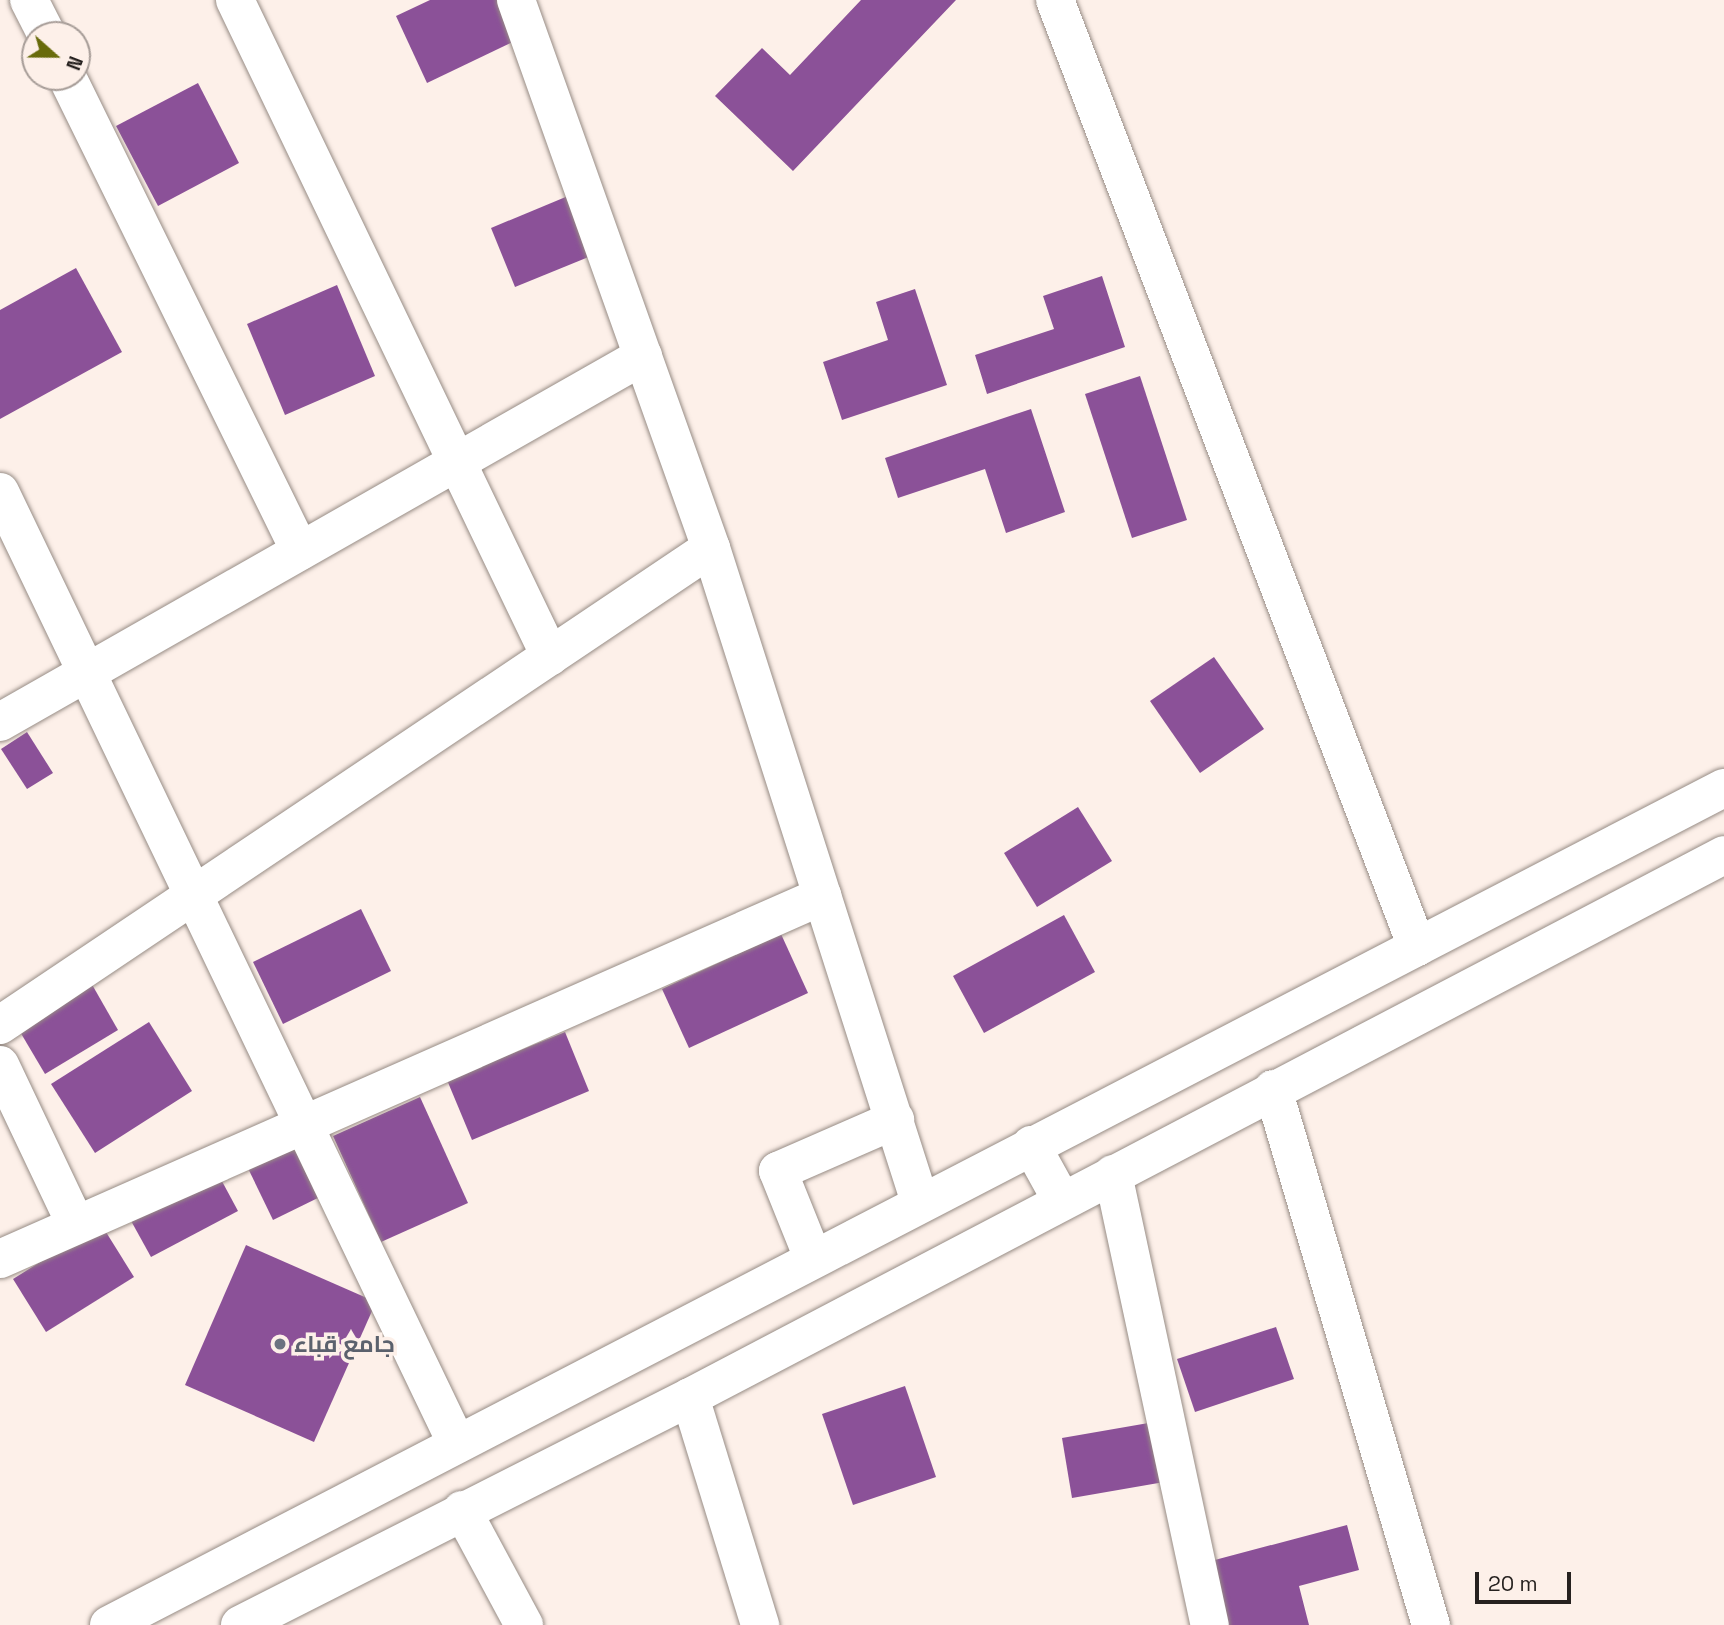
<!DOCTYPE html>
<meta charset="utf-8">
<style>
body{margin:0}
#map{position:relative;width:1724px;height:1625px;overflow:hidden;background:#fdf0e9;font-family:"Space Grotesk",Cairo,sans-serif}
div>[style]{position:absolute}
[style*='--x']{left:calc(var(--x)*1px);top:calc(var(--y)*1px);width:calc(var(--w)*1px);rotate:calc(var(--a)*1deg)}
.building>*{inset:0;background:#8b5198}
.roads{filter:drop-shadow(0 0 2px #978c85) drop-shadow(0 0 2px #978c85)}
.minor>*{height:38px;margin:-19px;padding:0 19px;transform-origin:19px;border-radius:19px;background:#fff}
.major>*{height:38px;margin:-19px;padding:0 19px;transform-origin:19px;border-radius:19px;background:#fff}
.dots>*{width:19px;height:19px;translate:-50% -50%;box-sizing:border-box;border:4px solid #fdf0e9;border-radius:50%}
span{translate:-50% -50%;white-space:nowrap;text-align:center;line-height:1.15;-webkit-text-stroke:7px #fdf0e9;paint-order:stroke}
.worship-label{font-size:23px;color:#5b616d;font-weight:700}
.left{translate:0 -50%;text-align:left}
.north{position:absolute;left:21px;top:21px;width:70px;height:70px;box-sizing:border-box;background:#fdf0e9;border:2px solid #a79d98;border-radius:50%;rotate:111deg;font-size:19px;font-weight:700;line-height:28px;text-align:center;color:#26211f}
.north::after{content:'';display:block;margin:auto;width:24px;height:32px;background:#686b0b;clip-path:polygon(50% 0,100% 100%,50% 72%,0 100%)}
.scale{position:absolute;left:1475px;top:1572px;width:96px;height:32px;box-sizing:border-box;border:4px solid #26211f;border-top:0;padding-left:9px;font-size:21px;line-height:24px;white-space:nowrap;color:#26211f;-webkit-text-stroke:5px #fdf0e9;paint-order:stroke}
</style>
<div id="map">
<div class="building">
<i style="clip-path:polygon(430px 0,498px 0,517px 40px,427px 83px,396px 16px)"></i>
<i style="clip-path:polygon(861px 0,956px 0,793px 171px,715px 96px,762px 48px,790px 75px)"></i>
<i style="clip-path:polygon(198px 83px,239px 163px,158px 206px,116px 126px)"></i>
<i style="clip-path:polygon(568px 196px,591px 256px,515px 287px,491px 228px)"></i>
<i style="clip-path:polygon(76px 268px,122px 352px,0 419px,0 310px)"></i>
<i style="clip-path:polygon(1102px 276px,1125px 347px,987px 394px,975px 355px,1054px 329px,1043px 296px)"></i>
<i style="clip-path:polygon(337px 285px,375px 376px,285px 415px,247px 324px)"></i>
<i style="clip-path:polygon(915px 289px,947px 385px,842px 420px,823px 362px,888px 340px,876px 302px)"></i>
<i style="clip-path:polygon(1140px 376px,1187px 520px,1132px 538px,1085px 394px)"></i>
<i style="clip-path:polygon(1031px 409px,1065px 512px,1006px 533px,985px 469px,898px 498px,885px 458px)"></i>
<i style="clip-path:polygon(1214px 657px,1264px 729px,1200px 773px,1150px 701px)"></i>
<i style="clip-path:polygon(27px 732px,53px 773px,27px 789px,1px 749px)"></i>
<i style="clip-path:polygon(1078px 807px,1112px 861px,1037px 907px,1004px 853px)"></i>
<i style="clip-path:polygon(361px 909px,391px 971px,283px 1024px,253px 962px)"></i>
<i style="clip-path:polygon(1064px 915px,1095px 972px,984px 1033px,953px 976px)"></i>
<i style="clip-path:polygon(781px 934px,808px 993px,689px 1048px,662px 989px)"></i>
<i style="clip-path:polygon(90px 981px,118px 1030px,45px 1074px,16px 1025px)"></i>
<i style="clip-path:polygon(149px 1022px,192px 1091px,95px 1153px,51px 1084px)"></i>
<i style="clip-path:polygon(565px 1032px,589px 1091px,472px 1140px,447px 1080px)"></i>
<i style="clip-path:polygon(420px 1097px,468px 1203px,381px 1242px,333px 1136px)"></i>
<i style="clip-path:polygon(296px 1132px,326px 1194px,273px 1220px,243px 1158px)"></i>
<i style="clip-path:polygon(217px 1172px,238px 1211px,151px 1257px,130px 1219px)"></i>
<i style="clip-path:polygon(101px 1224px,134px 1277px,46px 1332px,13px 1279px)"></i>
<i style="clip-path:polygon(246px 1245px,376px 1302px,314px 1442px,185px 1385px)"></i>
<i style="clip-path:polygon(1276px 1327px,1294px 1379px,1195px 1412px,1177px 1359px)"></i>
<i style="clip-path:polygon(905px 1386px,936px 1477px,853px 1505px,822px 1414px)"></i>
<i style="clip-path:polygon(1160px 1421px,1170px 1481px,1072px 1498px,1062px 1438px)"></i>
<i style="clip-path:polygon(1347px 1525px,1359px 1570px,1299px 1586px,1309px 1625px,1228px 1625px,1211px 1561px)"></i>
</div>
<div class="roads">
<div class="minor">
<i style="--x:29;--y:0;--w:39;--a:63"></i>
<i style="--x:235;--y:0;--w:728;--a:64.35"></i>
<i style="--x:516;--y:0;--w:582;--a:70.41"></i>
<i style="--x:711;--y:548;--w:687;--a:72.28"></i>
<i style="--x:1055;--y:0;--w:1014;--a:69.08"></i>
<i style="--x:67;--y:77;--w:528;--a:63.82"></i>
<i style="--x:0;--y:492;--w:1056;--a:64.36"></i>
<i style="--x:0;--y:722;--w:740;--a:-29.65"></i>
<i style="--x:0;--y:1025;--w:856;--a:-33.86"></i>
<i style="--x:0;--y:1065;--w:177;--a:64.6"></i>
<i style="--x:1273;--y:1089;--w:559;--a:73.58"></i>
<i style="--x:1113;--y:1174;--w:461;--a:77.9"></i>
<i style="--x:813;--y:1258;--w:94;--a:-111.9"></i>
<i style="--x:778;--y:1171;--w:128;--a:-23.6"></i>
<i style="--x:0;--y:1259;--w:899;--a:-23.83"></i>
<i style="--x:690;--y:1397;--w:239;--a:72.9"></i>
<i style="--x:462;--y:1510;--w:131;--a:61.7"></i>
</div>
<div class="major">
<i style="--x:1031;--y:1145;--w:64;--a:61"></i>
<i style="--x:109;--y:1625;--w:1819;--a:-27.4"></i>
<i style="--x:240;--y:1625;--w:504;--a:-26.87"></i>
<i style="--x:690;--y:1397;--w:1167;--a:-27.66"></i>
</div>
</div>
<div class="dots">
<i style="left:280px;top:1344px;background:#6b7280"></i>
</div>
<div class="worship-label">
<span class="left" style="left:294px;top:1344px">جامع قباء</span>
</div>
<div class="north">N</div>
<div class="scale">20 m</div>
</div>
